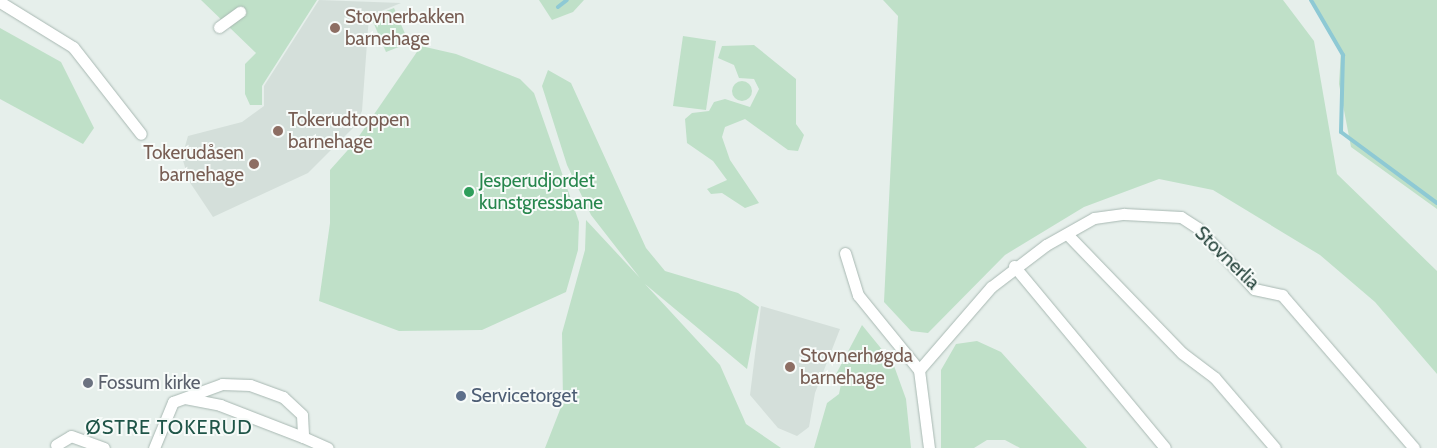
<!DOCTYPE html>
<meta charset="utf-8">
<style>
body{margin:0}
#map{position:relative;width:1437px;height:448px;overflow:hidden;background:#e6efeb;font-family:Cabin,sans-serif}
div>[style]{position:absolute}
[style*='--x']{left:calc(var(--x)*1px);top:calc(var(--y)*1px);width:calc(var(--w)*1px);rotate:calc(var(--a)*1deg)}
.built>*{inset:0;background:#d4dfda}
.green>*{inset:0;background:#bfe0c8}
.round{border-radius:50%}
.stream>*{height:4px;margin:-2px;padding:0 2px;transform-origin:2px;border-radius:2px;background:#8ec9d4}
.roads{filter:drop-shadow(0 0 1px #a8b8b2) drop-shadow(0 0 1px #a8b8b2)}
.minor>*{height:11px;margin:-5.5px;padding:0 5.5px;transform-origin:5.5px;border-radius:5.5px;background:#fff}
.dots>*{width:14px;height:14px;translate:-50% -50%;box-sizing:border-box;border:2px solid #f7fbf9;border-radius:50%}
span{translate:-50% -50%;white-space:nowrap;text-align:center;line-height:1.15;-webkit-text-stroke:4px #f7fbf9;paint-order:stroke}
.education-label{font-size:19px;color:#785e54}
.left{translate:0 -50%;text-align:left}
.right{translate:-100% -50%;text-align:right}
.leisure-label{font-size:19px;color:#27864d}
.street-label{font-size:19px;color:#24423a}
.worship-label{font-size:19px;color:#5b616d}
.service-label{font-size:19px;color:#4e5e75}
.neighbourhood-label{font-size:20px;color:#1f5548;letter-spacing:1px}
</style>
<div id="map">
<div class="built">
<i style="clip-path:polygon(319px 0,401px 3px,369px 16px,362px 111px,355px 126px,308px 173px,213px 217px,189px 181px,182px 157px,188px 136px,242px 122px,264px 106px,264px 86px)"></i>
<i style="clip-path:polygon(761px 306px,840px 329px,815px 393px,809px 427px,797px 436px,778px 428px,750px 395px)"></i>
</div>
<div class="green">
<i style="clip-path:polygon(201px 0,317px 0,262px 86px,262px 105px,250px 105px,245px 94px,245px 64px,256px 53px)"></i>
<i style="clip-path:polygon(539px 0,584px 0,573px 12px,552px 20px)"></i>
<i style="clip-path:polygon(883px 0,1283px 0,1314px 41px,1337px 174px,1437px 271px,1437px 374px,1375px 302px,1320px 255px,1213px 190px,1159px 179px,1084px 207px,1005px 255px,928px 333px,911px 331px,884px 302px,898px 16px)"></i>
<i style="clip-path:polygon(1313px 0,1437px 0,1437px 209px,1351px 147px,1339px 84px,1341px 51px)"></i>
<i style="clip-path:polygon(394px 8px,409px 43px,386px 52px,371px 17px)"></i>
<i style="clip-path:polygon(0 28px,61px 62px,94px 128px,83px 144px,0 99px)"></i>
<i style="clip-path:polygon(683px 36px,716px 41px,706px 110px,673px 106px)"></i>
<i style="clip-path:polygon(754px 45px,796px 79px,796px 124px,804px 135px,798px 151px,788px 150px,745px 119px,725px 127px,722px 137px,730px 160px,759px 203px,745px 208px,722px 193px,711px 194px,707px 189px,727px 180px,713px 161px,687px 143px,685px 119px,692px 113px,709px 111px,714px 102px,725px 99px,750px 107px,759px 89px,754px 79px,739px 78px,734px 65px,718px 58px,722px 46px)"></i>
<i style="clip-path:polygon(421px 46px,456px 54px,520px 79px,534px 93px,579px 222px,578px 250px,566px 292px,482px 330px,399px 331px,319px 301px,330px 223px,330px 170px,355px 142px)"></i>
<i style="clip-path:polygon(548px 70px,571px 83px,646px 248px,665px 271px,738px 293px,759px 307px,747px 369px,645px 284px,720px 365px,746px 424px,781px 448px,545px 448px,563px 402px,562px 333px,585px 250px,586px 220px,640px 278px,591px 215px,567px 165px,542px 86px)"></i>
<i class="round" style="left:732px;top:81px;width:20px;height:20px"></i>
<i style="clip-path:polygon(862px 325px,893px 363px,906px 399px,911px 448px,814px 448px,827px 403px,839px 394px,841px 384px,834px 378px)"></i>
<i style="clip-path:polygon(977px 341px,1001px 352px,1087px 448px,1020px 448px,1005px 440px,987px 440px,974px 448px,941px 448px,941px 370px,956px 344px)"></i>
</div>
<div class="stream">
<i style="--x:1311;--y:0;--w:64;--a:59.8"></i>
<i style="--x:1343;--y:55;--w:77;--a:91.5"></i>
<i style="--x:1341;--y:132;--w:119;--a:36.5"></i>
<i style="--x:558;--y:7;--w:11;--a:-38"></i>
</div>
<div class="roads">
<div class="minor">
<i style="--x:0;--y:2;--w:86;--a:31.7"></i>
<i style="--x:73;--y:47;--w:110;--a:52"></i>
<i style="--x:219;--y:27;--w:26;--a:-36"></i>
<i style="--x:1067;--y:234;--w:165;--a:46"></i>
<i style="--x:1182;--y:353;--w:41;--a:37.1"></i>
<i style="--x:1215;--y:378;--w:92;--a:49.4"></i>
<i style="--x:845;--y:253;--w:44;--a:72.8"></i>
<i style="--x:858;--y:295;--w:97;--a:50.9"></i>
<i style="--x:919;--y:370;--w:79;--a:82.7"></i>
<i style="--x:1014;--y:266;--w:236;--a:50.3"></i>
<i style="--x:919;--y:370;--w:110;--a:-49.1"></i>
<i style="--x:991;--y:287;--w:69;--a:-37.4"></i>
<i style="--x:1046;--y:245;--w:55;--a:-29.4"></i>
<i style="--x:1094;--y:218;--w:30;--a:-8"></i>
<i style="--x:1124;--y:214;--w:57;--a:3"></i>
<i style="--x:1181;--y:217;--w:20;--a:33"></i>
<i style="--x:1198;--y:228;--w:83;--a:47.4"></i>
<i style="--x:1254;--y:289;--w:29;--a:12"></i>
<i style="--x:1282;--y:295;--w:202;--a:49.2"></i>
<i style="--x:185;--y:398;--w:36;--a:11"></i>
<i style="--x:220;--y:405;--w:89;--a:21.1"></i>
<i style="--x:56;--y:445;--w:17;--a:-31"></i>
<i style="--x:71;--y:436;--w:35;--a:20"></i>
<i style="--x:154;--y:448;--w:50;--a:-67.6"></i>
<i style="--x:173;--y:402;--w:52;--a:-20.2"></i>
<i style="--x:222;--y:384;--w:28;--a:2"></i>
<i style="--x:250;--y:385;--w:35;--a:20"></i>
<i style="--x:283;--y:397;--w:26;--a:43"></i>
<i style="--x:302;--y:415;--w:22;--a:87"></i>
<i style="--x:303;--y:437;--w:27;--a:24"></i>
</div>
</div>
<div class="dots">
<i style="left:335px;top:28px;background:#8d6e63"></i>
<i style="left:278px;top:131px;background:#8d6e63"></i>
<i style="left:254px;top:164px;background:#8d6e63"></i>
<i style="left:469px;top:192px;background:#2e9e5b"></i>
<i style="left:790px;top:367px;background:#8d6e63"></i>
<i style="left:88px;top:383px;background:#6b7280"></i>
<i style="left:461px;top:396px;background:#5c6f8a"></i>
</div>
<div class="education-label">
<span class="left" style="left:345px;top:28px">Stovnerbakken<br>barnehage</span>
<span class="left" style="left:288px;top:131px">Tokerudtoppen<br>barnehage</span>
<span class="right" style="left:244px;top:164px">Tokerudåsen<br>barnehage</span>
<span class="left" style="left:800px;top:367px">Stovnerhøgda<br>barnehage</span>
</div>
<div class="leisure-label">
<span class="left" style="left:479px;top:192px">Jesperudjordet<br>kunstgressbane</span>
</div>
<div class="street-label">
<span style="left:1227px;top:258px;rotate:44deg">Stovnerlia</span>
</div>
<div class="worship-label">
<span class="left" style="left:98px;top:383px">Fossum kirke</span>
</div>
<div class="service-label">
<span class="left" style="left:471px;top:396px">Servicetorget</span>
</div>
<div class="neighbourhood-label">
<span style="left:169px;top:427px">ØSTRE TOKERUD</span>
</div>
</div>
